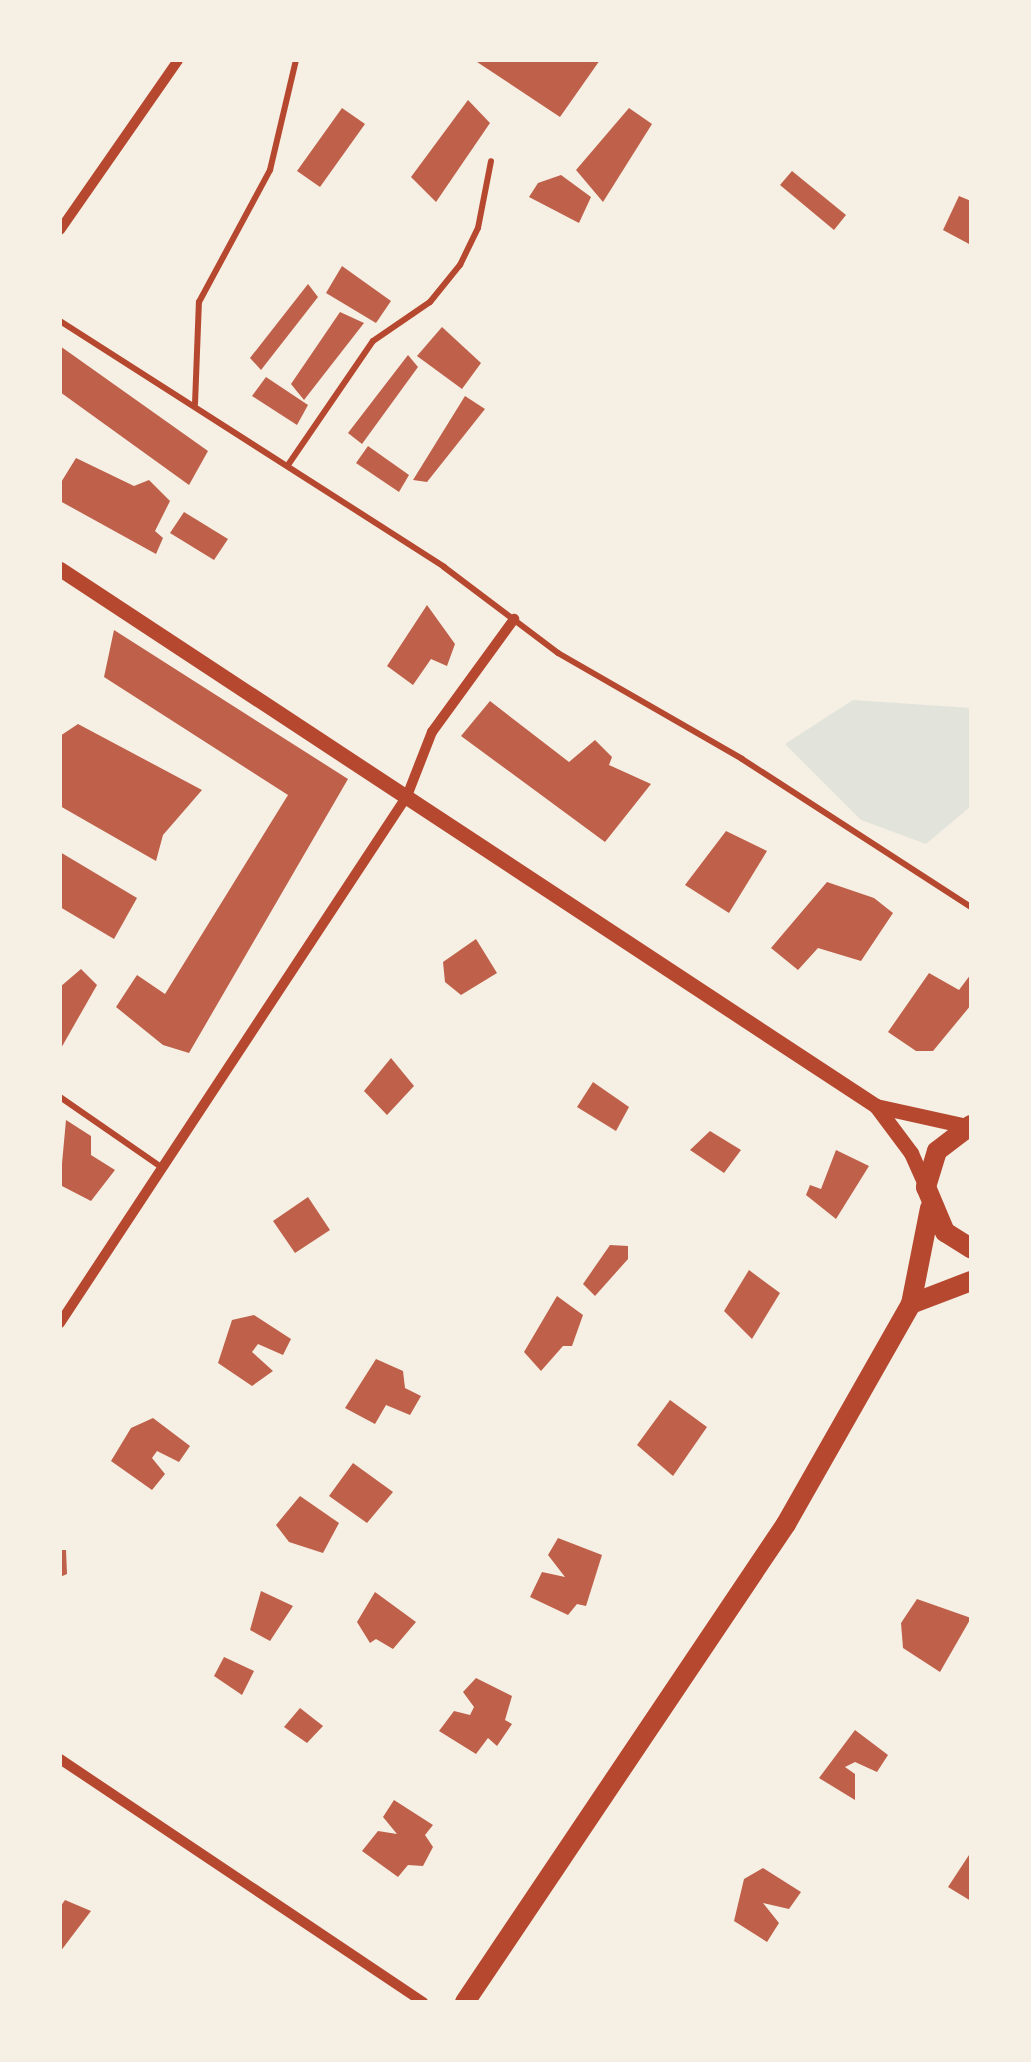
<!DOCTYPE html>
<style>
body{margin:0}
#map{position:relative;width:1031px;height:2062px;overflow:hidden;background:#f6efe4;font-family:"Asap Condensed",sans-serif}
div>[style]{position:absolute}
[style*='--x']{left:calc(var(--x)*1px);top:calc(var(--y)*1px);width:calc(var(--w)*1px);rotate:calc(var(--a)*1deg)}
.green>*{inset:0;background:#e2e4dc}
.building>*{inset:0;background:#bf614a}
.service>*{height:6px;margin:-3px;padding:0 3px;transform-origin:3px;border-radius:3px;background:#b5482f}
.minor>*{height:10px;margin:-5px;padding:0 5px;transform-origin:5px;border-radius:5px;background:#b5482f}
.tertiary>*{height:15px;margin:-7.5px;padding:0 7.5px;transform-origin:7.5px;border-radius:7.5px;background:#b5482f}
.primary>*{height:20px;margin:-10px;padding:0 10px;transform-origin:10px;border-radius:10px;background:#b5482f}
span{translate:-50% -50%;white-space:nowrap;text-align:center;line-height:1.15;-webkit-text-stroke:10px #f6efe4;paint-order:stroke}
.frame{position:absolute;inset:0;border:62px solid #f6efe4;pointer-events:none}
</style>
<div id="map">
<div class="green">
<i style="clip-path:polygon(853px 700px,971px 708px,971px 806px,926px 844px,861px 820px,785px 744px)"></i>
</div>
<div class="building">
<i style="clip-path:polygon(474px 60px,600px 60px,560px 117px)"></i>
<i style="clip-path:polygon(468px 100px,490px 123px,436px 202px,411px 177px)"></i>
<i style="clip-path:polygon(342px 108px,365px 124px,320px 187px,297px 171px)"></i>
<i style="clip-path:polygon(629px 108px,652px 124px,603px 202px,576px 170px)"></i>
<i style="clip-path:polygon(792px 171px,846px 215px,834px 230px,780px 185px)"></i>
<i style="clip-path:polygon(561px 175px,591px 197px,579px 223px,529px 197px,538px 183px)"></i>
<i style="clip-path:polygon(959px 196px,971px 201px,971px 245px,943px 230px)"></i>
<i style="clip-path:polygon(342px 266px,391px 301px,376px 323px,326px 293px)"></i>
<i style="clip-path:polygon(308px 284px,318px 297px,261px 370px,250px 358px)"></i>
<i style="clip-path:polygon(340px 312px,364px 323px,304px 400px,291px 384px)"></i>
<i style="clip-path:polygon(442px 327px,481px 363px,462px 389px,417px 356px)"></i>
<i style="clip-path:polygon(60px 346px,208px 451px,189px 485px,60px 392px)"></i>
<i style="clip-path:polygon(408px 355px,418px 367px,362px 444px,348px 433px)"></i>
<i style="clip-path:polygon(266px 377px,308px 405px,297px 425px,252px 396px)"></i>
<i style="clip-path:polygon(465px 396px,485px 409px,427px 482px,413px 480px)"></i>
<i style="clip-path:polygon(368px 446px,409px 475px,399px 492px,356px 463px)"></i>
<i style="clip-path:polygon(76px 458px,134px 486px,149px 480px,170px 501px,155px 531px,163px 538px,156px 554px,60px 501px,60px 484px)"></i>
<i style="clip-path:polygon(184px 512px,228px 539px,214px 560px,170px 533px)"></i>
<i style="clip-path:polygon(427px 605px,455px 644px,447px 666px,431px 659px,413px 685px,387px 666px)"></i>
<i style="clip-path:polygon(114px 630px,348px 779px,189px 1053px,163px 1045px,116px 1007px,137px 975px,165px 994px,288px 795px,104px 677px)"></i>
<i style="clip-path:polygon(490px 701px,569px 762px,595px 740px,612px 757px,609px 765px,651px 784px,605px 842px,461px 736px)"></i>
<i style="clip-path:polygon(78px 724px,202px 790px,163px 835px,156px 861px,60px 806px,60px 736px)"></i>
<i style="clip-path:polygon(726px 831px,767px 851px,729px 913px,685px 885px)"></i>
<i style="clip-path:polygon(60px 852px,137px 898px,114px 939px,60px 907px)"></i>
<i style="clip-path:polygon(827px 882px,874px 898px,893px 913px,861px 961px,818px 948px,798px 970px,771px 948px)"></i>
<i style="clip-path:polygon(476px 939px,497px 973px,461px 995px,445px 982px,443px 962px)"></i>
<i style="clip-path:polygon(81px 969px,97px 985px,60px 1050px,60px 987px)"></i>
<i style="clip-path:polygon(929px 973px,959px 990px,971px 974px,971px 1005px,933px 1051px,916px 1051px,888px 1032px)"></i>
<i style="clip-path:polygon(391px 1058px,414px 1086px,387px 1115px,364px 1091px)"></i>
<i style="clip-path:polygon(593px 1082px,629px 1107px,616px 1131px,577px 1107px)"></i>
<i style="clip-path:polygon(66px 1120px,91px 1136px,91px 1155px,115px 1170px,91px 1201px,60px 1185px)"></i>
<i style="clip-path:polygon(710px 1131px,741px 1150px,724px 1173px,690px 1150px)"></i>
<i style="clip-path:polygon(836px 1150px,869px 1166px,836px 1219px,806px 1195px,810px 1185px,821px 1189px)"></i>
<i style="clip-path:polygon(308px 1197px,330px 1230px,295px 1253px,273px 1221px)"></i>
<i style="clip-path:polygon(610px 1245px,628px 1246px,628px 1259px,595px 1296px,583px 1284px)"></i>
<i style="clip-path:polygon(749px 1270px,780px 1293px,752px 1339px,724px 1311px)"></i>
<i style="clip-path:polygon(557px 1296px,583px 1315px,572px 1346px,563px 1346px,541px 1371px,524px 1352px)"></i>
<i style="clip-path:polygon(254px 1315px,291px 1339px,283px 1355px,258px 1344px,252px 1352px,273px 1371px,252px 1386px,218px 1363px,232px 1320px)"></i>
<i style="clip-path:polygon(376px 1359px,403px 1371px,405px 1388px,421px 1396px,410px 1415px,386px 1405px,375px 1424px,345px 1408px)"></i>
<i style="clip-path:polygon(670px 1400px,707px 1427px,673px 1476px,637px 1445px)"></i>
<i style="clip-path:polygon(153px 1418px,190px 1446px,179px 1462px,157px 1451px,152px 1458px,165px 1474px,152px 1490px,111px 1461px,131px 1428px)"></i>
<i style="clip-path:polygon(353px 1463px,393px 1492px,367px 1523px,329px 1496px)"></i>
<i style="clip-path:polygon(300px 1496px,339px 1523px,323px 1553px,289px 1542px,276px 1525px)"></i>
<i style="clip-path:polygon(558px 1538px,602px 1555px,586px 1606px,577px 1604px,568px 1615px,530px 1597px,542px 1572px,565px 1577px,548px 1555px)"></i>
<i style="clip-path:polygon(60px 1550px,66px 1550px,67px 1574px,60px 1577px)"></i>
<i style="clip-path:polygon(261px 1591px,293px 1606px,270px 1641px,250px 1630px)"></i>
<i style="clip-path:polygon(375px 1592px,416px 1622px,393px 1649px,376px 1639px,370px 1643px,357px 1622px)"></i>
<i style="clip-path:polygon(917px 1599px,971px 1618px,940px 1672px,903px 1648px,901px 1623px)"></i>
<i style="clip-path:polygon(224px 1657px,254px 1671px,242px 1695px,214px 1676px)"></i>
<i style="clip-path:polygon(476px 1678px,512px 1696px,505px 1720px,512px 1724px,497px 1746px,488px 1738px,476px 1754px,439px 1731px,454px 1711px,470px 1715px,474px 1707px,463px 1692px)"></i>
<i style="clip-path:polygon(300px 1708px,323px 1726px,307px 1743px,284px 1727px)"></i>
<i style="clip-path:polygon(855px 1730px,888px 1755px,877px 1772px,855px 1762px,845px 1767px,855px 1774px,855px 1800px,819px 1778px)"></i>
<i style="clip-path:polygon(394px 1800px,433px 1825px,425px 1835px,433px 1847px,423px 1866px,408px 1865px,398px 1877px,362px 1851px,378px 1831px,397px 1834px,383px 1817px)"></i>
<i style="clip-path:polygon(971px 1852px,971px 1901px,948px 1887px)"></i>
<i style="clip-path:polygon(763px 1868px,801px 1892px,789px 1909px,763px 1903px,779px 1923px,767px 1942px,734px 1921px,744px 1879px)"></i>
<i style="clip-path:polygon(65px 1900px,91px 1911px,60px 1952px,60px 1907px)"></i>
</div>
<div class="service">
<i style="--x:60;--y:321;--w:456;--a:32.6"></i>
<i style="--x:444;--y:567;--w:143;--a:37"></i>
<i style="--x:558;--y:653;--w:212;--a:29.9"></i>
<i style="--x:742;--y:759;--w:273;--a:32.9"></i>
<i style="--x:195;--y:404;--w:102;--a:-87.8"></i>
<i style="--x:199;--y:302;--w:150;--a:-61.7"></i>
<i style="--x:270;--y:170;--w:113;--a:-76.7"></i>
<i style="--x:288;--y:465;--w:150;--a:-55.6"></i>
<i style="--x:373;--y:341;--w:69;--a:-34.4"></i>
<i style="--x:430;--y:302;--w:48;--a:-51"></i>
<i style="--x:460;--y:265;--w:41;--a:-64.1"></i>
<i style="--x:478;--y:228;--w:68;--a:-79"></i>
<i style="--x:60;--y:1097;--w:123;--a:34.7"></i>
</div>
<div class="minor">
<i style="--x:60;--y:230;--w:207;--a:-55.2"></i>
<i style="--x:60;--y:1323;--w:631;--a:-56.64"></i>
<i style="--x:407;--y:796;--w:69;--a:-68.7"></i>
<i style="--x:432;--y:732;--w:140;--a:-54"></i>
<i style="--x:60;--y:1759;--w:437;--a:33.8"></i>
</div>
<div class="tertiary">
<i style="--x:60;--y:569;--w:977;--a:33.35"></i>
<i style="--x:876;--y:1106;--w:92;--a:12.5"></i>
<i style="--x:876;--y:1106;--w:59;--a:53.3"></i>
<i style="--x:911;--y:1153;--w:37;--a:66"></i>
</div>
<div class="primary">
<i style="--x:971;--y:1125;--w:43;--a:142.6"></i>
<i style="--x:937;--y:1151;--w:38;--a:107"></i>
<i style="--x:926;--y:1187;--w:49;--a:67.1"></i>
<i style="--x:945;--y:1232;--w:31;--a:32"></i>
<i style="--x:911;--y:1304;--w:64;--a:-21"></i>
<i style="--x:465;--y:2002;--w:576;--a:-56.12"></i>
<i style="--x:786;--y:1524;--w:253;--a:-60.4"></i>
<i style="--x:911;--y:1304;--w:98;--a:-78.8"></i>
</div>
<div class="frame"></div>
</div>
